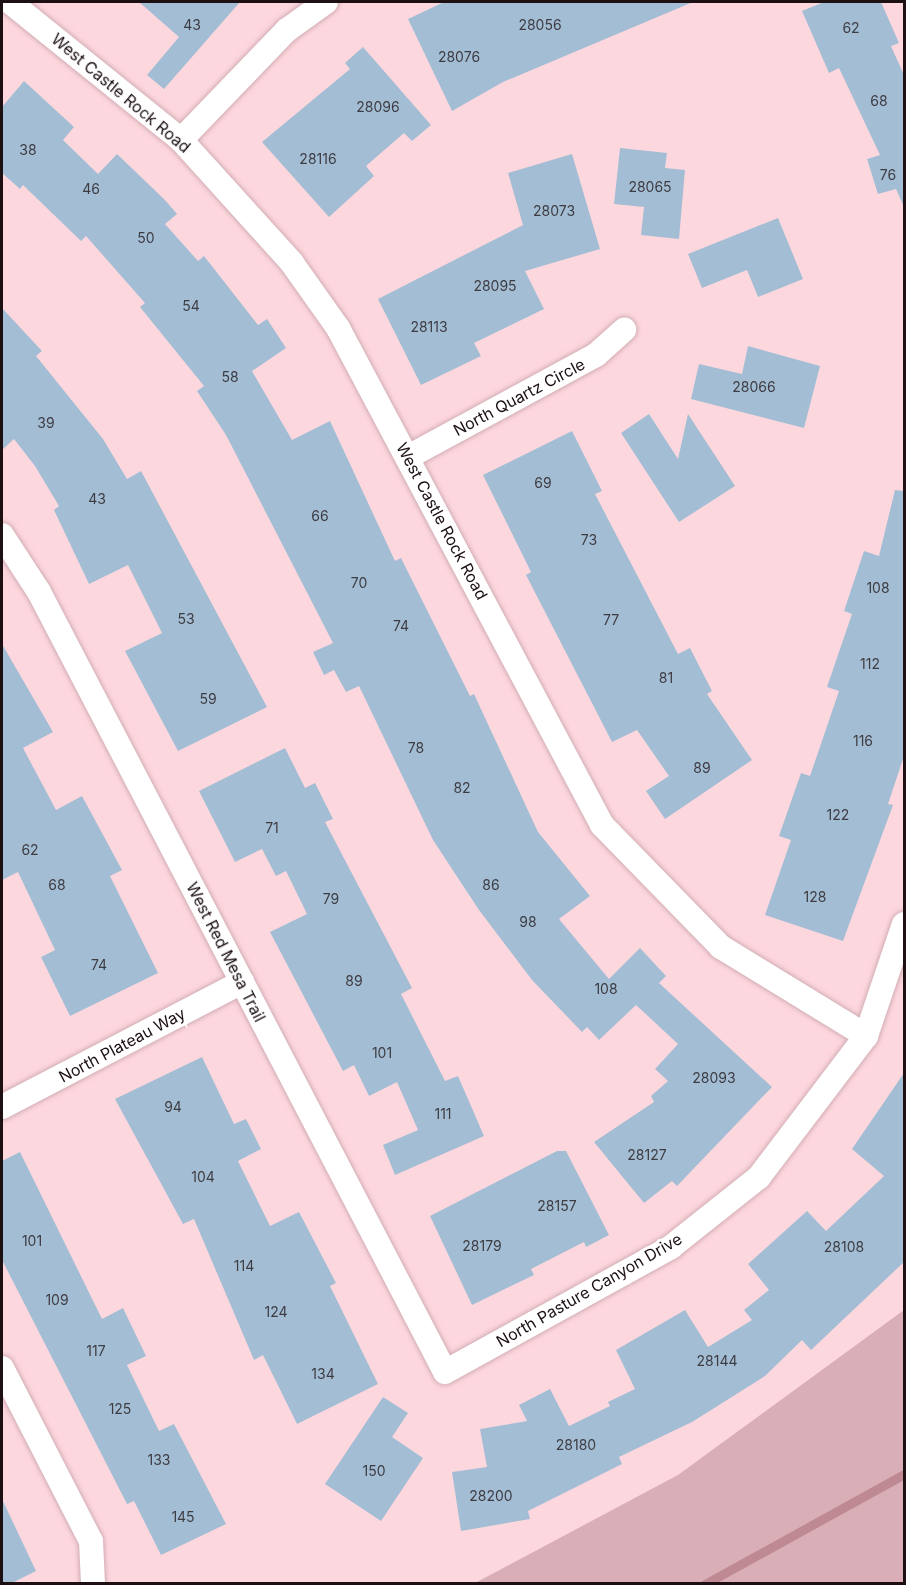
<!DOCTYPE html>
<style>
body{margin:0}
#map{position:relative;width:906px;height:1585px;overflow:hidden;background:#fdd7de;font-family:Inter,sans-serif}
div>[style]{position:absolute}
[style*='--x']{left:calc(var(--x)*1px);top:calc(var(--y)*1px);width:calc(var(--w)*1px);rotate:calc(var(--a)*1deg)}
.green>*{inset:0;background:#d9aeb6}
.stream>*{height:9px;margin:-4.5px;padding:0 4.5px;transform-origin:4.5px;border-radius:4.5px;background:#bf8994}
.building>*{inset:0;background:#a3bed4}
.roads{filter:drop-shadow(0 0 2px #d2adb4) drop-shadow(0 0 2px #d2adb4)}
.minor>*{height:24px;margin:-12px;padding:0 12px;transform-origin:12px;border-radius:12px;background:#fff}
span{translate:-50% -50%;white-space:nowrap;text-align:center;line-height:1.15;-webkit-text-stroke:6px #fff;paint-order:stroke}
.number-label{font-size:14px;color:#3e3c43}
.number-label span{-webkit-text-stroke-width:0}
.street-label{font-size:16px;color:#1c1013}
.frame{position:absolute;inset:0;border:3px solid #1c1013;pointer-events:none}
</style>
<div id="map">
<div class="green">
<i style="clip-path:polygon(904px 1310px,904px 1583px,475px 1583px,678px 1475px)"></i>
</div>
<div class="stream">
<i style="--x:705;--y:1584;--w:227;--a:-28.9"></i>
</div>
<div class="building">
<i style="clip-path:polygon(139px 2px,240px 2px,164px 89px,147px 75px,179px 37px)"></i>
<i style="clip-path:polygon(444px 2px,693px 2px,503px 82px,452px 111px,408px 19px)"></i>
<i style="clip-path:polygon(824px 2px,881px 2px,899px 43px,891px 46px,904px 75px,904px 207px,896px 189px,878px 194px,867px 159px,880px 155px,839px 68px,829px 73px,802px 11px)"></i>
<i style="clip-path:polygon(363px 47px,431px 125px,412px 141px,404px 133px,366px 166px,374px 176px,329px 217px,262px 142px,350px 69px,345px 63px)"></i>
<i style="clip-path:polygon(24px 81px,74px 127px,63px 140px,98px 174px,117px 154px,165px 200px,177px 214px,165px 224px,198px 261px,204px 256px,258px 325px,267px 319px,286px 348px,252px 371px,292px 440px,330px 421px,395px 561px,401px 558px,470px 696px,474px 694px,538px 832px,590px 896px,559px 919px,609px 979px,640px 948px,666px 976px,659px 983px,772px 1087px,677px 1186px,672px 1181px,644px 1203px,594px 1142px,654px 1102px,651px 1096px,668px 1081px,655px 1069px,678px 1044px,636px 1005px,599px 1040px,587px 1027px,582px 1032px,532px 980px,479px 910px,433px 840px,359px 686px,346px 692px,334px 670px,324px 675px,313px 652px,333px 643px,226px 435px,197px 391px,204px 386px,140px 307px,145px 303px,86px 236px,81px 241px,23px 185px,20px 189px,2px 173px,2px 107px)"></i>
<i style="clip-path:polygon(620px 148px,667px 153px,665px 168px,685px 170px,679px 239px,641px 235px,644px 207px,614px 204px)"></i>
<i style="clip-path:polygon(572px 154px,600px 249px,525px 271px,544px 309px,474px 343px,481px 356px,421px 385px,378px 299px,523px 225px,508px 173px)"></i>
<i style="clip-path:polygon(778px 218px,803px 279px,758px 297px,747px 270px,702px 288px,688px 254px)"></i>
<i style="clip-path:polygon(2px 308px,42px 351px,36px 356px,103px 439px,127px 479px,141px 471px,267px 707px,178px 751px,125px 651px,162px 633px,128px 565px,89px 584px,54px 510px,59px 506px,35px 466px,14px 439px,2px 450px)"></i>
<i style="clip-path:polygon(748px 346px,820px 366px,804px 428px,691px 399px,699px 364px,742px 374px)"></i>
<i style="clip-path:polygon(649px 414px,678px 459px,688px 414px,735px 486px,679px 522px,621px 433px)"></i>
<i style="clip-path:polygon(572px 431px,602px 491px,595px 494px,678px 654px,690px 648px,712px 691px,707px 694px,752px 760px,665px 819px,646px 791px,669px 776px,637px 730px,612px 742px,526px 575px,531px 572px,483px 475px)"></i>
<i style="clip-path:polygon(895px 490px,904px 491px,904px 756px,888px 804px,893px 805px,843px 941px,765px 915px,791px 840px,779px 836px,801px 773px,810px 776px,839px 691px,827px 687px,852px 614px,844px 611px,864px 551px,879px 556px)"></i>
<i style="clip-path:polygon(2px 644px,53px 732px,23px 748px,56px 810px,82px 796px,122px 870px,110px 876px,158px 973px,70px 1016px,41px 957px,55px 950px,18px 872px,2px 880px)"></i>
<i style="clip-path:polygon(285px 748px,305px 788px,315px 783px,333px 819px,325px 822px,412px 988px,401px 994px,445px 1081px,458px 1076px,484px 1136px,395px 1175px,383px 1145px,418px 1130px,397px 1082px,369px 1096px,354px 1065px,343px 1071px,270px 932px,307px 914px,286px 871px,276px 876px,262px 849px,235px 862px,199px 791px)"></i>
<i style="clip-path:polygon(202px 1057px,234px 1124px,246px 1119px,261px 1149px,238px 1161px,270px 1226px,299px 1212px,336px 1283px,330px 1286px,378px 1384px,297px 1424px,263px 1355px,254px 1360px,194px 1219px,183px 1224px,115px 1099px)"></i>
<i style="clip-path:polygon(904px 1073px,904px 1262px,811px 1350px,802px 1340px,765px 1376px,692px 1422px,619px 1457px,622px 1464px,528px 1511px,530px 1519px,461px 1531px,452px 1472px,487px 1467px,480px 1429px,527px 1421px,519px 1405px,550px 1389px,569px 1426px,610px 1406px,608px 1402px,635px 1389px,616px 1350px,685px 1310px,708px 1347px,752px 1320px,744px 1310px,769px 1290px,748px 1264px,807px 1211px,826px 1231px,884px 1176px,852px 1149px)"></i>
<i style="clip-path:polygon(557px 1151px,566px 1151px,609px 1235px,586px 1247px,584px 1242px,531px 1269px,534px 1275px,472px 1305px,430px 1216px)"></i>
<i style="clip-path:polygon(20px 1152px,102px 1319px,123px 1308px,146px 1356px,127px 1365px,159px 1431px,174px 1424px,226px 1524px,161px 1555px,134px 1501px,127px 1504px,2px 1260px,2px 1161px)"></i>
<i style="clip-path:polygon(383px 1397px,408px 1413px,392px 1437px,423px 1458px,381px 1521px,325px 1484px)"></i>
<i style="clip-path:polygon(2px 1499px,36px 1571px,10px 1584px,2px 1584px)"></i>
</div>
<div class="roads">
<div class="minor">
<i style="--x:10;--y:2;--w:220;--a:38.9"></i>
<i style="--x:181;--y:140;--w:166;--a:47.9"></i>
<i style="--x:292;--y:263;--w:80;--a:54.7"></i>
<i style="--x:338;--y:328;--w:563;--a:62.02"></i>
<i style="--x:602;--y:825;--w:170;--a:45.7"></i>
<i style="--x:721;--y:947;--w:170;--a:31.5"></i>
<i style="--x:181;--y:140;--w:153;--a:-46.1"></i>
<i style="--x:287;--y:30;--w:48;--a:-35.7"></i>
<i style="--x:408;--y:457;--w:214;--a:-28.5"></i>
<i style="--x:596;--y:355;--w:38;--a:-42"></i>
<i style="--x:2;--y:535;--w:68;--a:57"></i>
<i style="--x:39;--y:592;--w:879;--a:62.5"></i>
<i style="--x:445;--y:1372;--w:258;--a:-28.9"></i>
<i style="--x:671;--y:1247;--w:112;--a:-38.5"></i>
<i style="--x:759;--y:1177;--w:177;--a:-52.8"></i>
<i style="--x:866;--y:1036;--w:118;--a:-71.3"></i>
<i style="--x:2;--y:1107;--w:271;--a:-27.5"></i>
<i style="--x:2;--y:1368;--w:195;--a:62.8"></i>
<i style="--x:91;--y:1541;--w:43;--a:87.3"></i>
</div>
</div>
<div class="number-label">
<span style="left:192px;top:25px">43</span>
<span style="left:540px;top:25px">28056</span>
<span style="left:851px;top:28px">62</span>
<span style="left:459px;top:57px">28076</span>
<span style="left:879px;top:101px">68</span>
<span style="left:378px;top:107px">28096</span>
<span style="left:28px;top:150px">38</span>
<span style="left:318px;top:159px">28116</span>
<span style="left:888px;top:175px">76</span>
<span style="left:650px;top:187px">28065</span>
<span style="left:91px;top:189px">46</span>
<span style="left:554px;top:211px">28073</span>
<span style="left:146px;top:238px">50</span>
<span style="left:495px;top:286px">28095</span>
<span style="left:191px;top:306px">54</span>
<span style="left:429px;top:327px">28113</span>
<span style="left:230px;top:377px">58</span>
<span style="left:754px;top:387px">28066</span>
<span style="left:46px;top:423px">39</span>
<span style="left:543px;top:483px">69</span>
<span style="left:97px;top:499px">43</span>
<span style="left:320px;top:516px">66</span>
<span style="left:589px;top:540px">73</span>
<span style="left:359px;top:583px">70</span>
<span style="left:878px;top:588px">108</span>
<span style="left:186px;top:619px">53</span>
<span style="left:611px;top:620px">77</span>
<span style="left:401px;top:626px">74</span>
<span style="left:870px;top:664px">112</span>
<span style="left:666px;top:678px">81</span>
<span style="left:208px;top:699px">59</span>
<span style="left:863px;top:741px">116</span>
<span style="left:416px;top:748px">78</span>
<span style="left:702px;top:768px">89</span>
<span style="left:462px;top:788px">82</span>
<span style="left:838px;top:815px">122</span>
<span style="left:272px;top:828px">71</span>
<span style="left:30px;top:850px">62</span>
<span style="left:57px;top:885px">68</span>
<span style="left:491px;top:885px">86</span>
<span style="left:815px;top:897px">128</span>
<span style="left:331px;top:899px">79</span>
<span style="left:528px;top:922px">98</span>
<span style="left:99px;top:965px">74</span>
<span style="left:354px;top:981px">89</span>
<span style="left:606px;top:989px">108</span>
<span style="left:382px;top:1053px">101</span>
<span style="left:714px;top:1078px">28093</span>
<span style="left:173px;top:1107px">94</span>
<span style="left:443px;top:1114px">111</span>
<span style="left:647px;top:1155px">28127</span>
<span style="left:203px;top:1177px">104</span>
<span style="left:557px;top:1206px">28157</span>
<span style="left:32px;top:1241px">101</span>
<span style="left:482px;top:1246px">28179</span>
<span style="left:844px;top:1247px">28108</span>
<span style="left:244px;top:1266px">114</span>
<span style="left:57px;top:1300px">109</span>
<span style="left:276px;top:1312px">124</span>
<span style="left:96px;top:1351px">117</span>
<span style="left:717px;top:1361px">28144</span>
<span style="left:323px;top:1374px">134</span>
<span style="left:120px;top:1409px">125</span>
<span style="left:576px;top:1445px">28180</span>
<span style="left:159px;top:1460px">133</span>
<span style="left:374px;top:1471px">150</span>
<span style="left:491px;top:1496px">28200</span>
<span style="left:183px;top:1517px">145</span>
</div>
<div class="street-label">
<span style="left:121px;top:93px;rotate:40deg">West Castle Rock Road</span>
<span style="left:519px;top:397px;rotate:-28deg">North Quartz Circle</span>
<span style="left:442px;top:521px;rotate:62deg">West Castle Rock Road</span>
<span style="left:226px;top:952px;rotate:63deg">West Red Mesa Trail</span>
<span style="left:122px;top:1045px;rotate:-28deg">North Plateau Way</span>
<span style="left:589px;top:1290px;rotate:-30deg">North Pasture Canyon Drive</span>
</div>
<div class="frame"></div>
</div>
